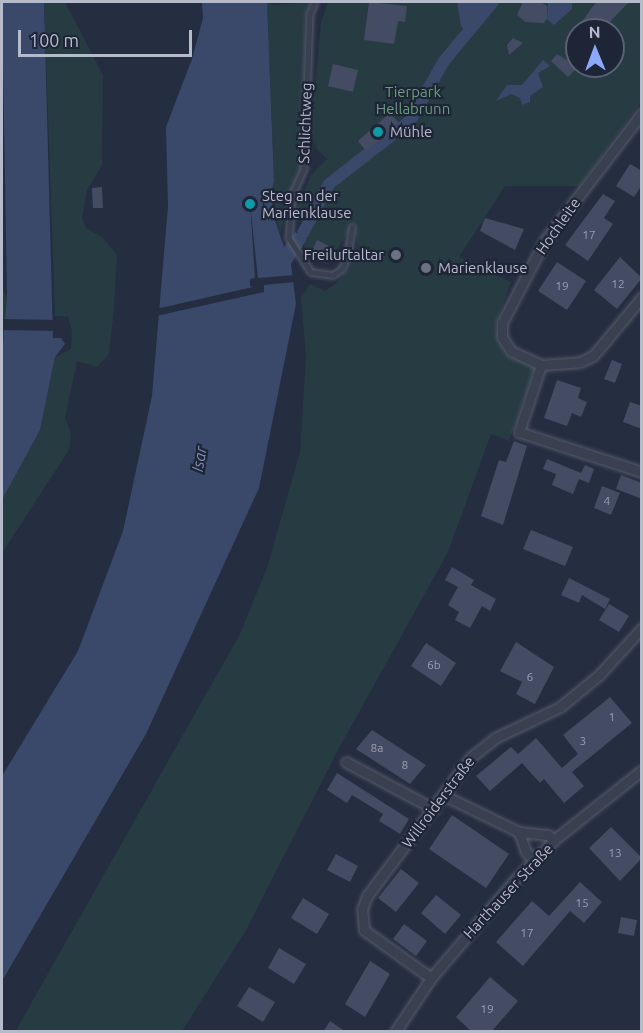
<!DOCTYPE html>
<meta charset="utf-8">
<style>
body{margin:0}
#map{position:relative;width:643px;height:1033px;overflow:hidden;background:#252d41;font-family:Ubuntu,sans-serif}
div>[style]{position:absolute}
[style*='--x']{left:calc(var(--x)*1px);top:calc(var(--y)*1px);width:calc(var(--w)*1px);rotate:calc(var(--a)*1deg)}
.green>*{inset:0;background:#273b42}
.water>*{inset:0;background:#3a486a}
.pier>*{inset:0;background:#252d41}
.canal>*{height:12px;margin:-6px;padding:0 6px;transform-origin:6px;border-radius:6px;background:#3a486a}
.building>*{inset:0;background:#444c63}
.roads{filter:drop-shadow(0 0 2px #545b6b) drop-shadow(0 0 2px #545b6b)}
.service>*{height:4.5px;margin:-2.25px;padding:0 2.25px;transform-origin:2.25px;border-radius:2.25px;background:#394050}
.minor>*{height:9px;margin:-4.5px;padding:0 4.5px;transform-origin:4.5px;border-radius:4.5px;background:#394050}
.dots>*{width:16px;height:16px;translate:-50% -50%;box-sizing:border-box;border:3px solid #1e2536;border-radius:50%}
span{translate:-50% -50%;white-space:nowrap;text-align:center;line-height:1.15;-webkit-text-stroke:4.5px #1e2536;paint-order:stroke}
.number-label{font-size:12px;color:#999fb1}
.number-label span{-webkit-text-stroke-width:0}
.park-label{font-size:15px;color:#6c9c7d}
.street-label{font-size:15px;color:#b5bbcb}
.poi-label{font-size:15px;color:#b5bbcb}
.left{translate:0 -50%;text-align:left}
.right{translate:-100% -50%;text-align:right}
.water-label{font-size:16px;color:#7c8db2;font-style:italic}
.frame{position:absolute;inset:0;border:3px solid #b5bbcb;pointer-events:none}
.north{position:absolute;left:565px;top:18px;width:60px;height:60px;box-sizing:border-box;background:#1e2536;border:2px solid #5a6172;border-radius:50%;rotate:359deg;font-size:16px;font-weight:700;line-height:24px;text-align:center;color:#b5bbcb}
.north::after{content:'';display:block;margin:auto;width:21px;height:27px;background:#8ba8fa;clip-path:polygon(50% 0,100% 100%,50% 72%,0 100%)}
.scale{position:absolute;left:18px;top:30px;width:174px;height:27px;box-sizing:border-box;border:3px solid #b5bbcb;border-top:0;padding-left:8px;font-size:18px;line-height:21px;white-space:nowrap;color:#b5bbcb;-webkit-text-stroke:4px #1e2536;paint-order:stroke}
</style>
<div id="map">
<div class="green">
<i style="clip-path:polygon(44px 2px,65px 2px,103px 75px,102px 165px,87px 190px,82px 218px,86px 228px,102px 237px,117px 255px,114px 308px,109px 354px,97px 367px,77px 361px,65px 418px,71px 434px,69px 450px,2px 553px,2px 500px,40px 430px,55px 357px,71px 349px,72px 331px,68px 317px,55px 316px)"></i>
<i style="clip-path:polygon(267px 2px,274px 5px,310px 2px,306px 12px,301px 170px,289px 193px,280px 235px,271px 193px,274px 180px)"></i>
<i style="clip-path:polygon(evenodd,328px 2px,641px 2px,641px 102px,579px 186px,505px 186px,459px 257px,511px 282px,495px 327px,503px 352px,535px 366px,509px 441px,491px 434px,448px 552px,338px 750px,245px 932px,182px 1031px,15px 1032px,240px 634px,268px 565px,300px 452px,306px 357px,301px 298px,310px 284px,325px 291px,335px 284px,349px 270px,358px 250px,354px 224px,327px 264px,308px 257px,300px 234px,307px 214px,300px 222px,295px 221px,296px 210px,311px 175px,327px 159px,315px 147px,311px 131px,321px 22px,328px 2px,577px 30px,613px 30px,613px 66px,577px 66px,577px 30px)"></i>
<i style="clip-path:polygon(2px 290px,7px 296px,2px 356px)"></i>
</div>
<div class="water">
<i style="clip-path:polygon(2px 2px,44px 2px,53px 338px,61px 338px,65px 344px,55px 357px,40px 430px,2px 500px,2px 356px,7px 296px)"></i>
<i style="clip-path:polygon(202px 2px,267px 2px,274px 181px,271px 193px,275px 220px,284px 247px,295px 232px,307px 239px,291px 264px,296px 304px,259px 488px,146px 734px,2px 981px,2px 776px,78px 651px,123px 531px,152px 396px,168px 206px,166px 127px,192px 59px,203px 18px)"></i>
<i style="clip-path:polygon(457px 2px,493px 2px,467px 32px,461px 26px)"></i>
<i style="clip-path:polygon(548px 2px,572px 2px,572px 9px,554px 25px,547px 19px)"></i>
<i style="clip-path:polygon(543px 60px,550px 66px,538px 73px,543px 87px,530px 96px,530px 102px,522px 105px,520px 98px,511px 94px,496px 101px,507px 85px,522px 85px)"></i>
</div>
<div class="pier">
<i style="clip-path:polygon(250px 203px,258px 278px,295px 275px,295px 282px,264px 285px,264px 292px,156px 316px,156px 309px,253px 287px,250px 286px,250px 279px,255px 278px)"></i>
<i style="clip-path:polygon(3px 319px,56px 320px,55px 331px,3px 330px)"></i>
</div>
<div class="canal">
<i style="--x:303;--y:233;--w:55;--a:-62"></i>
<i style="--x:329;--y:184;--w:103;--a:-37.9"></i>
<i style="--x:410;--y:121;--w:69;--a:-60.5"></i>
<i style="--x:444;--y:61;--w:77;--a:-50.3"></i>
</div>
<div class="building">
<i style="clip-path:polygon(369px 2px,407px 6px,405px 22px,398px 21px,394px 44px,364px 40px)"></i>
<i style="clip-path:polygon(523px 2px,541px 2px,547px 6px,547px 19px,544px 23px,526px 22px,517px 15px)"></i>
<i style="clip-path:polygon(596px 2px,629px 2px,602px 30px,576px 30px)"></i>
<i style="clip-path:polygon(513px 38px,523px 43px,509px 55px,507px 45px)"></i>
<i style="clip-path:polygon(557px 54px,578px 67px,568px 77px,551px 61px)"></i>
<i style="clip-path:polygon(333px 64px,358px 70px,353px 92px,328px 86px)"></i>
<i style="clip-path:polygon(390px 113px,399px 123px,366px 151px,358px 141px)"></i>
<i style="clip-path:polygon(630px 164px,642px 171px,642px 185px,634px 197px,616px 186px)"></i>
<i style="clip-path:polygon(102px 187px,103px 208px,93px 208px,92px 188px)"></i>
<i style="clip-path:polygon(603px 194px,615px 201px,604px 218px,613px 224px,588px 261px,565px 245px)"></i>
<i style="clip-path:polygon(485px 218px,524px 229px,515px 250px,480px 231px)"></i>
<i style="clip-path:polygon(317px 240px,329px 246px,321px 260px,310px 255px)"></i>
<i style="clip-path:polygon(620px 257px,642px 278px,617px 309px,594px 290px)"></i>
<i style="clip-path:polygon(557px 262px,586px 281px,567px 310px,538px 291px)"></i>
<i style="clip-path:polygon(418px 264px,433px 264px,433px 272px,419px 273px)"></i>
<i style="clip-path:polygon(612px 360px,622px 364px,615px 383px,604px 379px)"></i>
<i style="clip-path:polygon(557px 380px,581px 388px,578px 398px,587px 402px,581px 417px,572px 413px,567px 426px,544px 418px)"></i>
<i style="clip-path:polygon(630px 402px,642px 406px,642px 429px,623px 422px)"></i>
<i style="clip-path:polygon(514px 441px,527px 446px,503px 525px,481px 516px,499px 460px,506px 462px)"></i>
<i style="clip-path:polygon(547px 459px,581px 473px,585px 465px,594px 469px,589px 483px,579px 479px,573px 494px,552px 485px,556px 474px,543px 469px)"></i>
<i style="clip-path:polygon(621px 475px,642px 483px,642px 499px,616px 489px)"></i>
<i style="clip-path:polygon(602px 486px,620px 493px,611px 515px,594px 508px)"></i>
<i style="clip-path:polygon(531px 530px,573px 547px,565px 566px,523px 549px)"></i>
<i style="clip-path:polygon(452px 567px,474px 580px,471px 585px,496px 599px,490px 611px,482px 606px,470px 628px,455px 620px,459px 612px,448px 605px,458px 587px,445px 580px)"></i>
<i style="clip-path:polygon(569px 578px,610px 599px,605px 609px,582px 595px,579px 603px,561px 595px)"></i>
<i style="clip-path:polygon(609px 604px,629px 616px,619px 632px,599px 620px)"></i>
<i style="clip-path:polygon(516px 642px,554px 667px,535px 704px,516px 694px,522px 682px,500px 671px)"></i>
<i style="clip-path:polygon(426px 643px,456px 663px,441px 686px,411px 666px)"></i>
<i style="clip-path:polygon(610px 697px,632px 723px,572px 772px,584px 786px,564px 803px,544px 779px,540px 783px,522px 763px,490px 791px,476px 776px,511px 747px,518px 754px,536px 738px,562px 768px,578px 754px,563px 735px)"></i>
<i style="clip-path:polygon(372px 730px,426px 765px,410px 784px,356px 749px)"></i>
<i style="clip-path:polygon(337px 773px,409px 819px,400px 834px,379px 821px,383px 814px,352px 795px,347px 803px,327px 790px)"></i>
<i style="clip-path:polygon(452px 815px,509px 854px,486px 888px,429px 849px)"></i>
<i style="clip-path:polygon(611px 827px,642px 858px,620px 881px,589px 848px)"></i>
<i style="clip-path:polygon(336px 854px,358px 866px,350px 882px,327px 870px)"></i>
<i style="clip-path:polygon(401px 869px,419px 883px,396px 912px,378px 898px)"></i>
<i style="clip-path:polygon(580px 882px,602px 902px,584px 923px,570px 911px,523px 966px,496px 942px,532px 901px,549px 916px)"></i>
<i style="clip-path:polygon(436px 895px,461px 915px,445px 934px,421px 913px)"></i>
<i style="clip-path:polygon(303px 898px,329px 914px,317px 934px,291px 918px)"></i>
<i style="clip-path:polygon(621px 917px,637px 920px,634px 936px,618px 933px)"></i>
<i style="clip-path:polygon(404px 924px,427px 941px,416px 956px,393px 939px)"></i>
<i style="clip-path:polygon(279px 948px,306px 964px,294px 984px,268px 968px)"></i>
<i style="clip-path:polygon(370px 961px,390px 974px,365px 1017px,345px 1004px)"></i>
<i style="clip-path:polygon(490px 977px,518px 1001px,491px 1032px,472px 1032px,456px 1017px)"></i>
<i style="clip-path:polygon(249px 987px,275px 1002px,263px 1022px,237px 1006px)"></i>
<i style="clip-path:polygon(330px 1021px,346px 1032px,323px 1032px)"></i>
</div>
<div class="roads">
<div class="service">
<i style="--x:315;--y:2;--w:13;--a:113"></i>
<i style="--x:310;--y:14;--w:155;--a:92.2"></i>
<i style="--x:304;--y:169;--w:27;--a:114"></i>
<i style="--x:293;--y:194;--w:44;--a:95.2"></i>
<i style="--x:289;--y:238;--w:40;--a:57.1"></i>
<i style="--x:311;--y:272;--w:22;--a:8"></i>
<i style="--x:333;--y:275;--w:11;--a:-34"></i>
<i style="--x:342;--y:269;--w:12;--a:-66"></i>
<i style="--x:347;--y:258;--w:31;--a:-81"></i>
</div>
<div class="minor">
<i style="--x:642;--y:113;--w:160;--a:127.4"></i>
<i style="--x:545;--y:240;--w:93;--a:117.4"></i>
<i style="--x:502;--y:323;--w:14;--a:90"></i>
<i style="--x:502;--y:337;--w:17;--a:57"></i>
<i style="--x:511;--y:351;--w:33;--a:25"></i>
<i style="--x:541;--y:365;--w:39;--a:-4"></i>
<i style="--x:580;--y:362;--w:14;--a:-25"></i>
<i style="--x:593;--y:356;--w:77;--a:-50.3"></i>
<i style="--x:541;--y:365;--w:71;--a:108.2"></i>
<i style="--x:519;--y:432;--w:129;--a:18"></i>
<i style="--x:346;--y:762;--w:100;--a:28.1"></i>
<i style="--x:443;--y:795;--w:85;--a:26"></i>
<i style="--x:519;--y:832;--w:29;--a:6"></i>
<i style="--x:548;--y:835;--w:8;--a:40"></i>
<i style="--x:519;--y:832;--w:21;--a:71"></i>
<i style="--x:526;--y:852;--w:11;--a:45"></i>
<i style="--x:431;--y:978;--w:82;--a:-144.4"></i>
<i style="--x:364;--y:930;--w:21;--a:-95"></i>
<i style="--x:362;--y:909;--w:14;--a:-69"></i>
<i style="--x:367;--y:896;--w:174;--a:-53.2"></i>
<i style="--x:471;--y:757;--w:31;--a:-38"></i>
<i style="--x:495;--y:738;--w:72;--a:-25.5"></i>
<i style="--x:560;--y:707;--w:50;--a:-39.4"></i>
<i style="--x:599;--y:675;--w:64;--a:-47.5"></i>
<i style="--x:395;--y:1032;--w:65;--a:-56.3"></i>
<i style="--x:431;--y:978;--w:126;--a:-49.5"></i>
<i style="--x:513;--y:882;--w:59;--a:-45.7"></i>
<i style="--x:554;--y:840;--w:112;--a:-38.5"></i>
</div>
</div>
<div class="dots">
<i style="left:378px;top:132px;background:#0f9aa8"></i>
<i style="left:250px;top:204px;background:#0f9aa8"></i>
<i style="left:396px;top:255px;background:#6b7280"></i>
<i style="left:426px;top:268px;background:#6b7280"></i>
</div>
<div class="number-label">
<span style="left:589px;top:235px">17</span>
<span style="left:618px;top:284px">12</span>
<span style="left:562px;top:286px">19</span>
<span style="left:607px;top:501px">4</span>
<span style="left:434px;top:665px">6b</span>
<span style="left:530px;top:677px">6</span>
<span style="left:612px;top:717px">1</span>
<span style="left:583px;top:741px">3</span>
<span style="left:377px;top:748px">8a</span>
<span style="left:405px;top:765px">8</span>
<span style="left:615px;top:853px">13</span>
<span style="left:582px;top:903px">15</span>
<span style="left:527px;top:933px">17</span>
<span style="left:487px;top:1009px">19</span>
</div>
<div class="park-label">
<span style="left:413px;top:100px">Tierpark<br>Hellabrunn</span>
</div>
<div class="street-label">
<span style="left:305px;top:123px;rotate:-88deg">Schlichtweg</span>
<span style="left:558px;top:226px;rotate:-55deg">Hochleite</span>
<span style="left:438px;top:802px;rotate:-53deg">Willroiderstraße</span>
<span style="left:508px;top:891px;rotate:-47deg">Harthauser Straße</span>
</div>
<div class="poi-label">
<span class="left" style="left:390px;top:132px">Mühle</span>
<span class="left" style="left:262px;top:204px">Steg an der<br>Marienklause</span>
<span class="right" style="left:384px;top:255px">Freiluftaltar</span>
<span class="left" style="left:438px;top:268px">Marienklause</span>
</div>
<div class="water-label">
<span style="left:199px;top:459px;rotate:-81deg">Isar</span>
</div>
<div class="frame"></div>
<div class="north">N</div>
<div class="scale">100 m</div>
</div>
